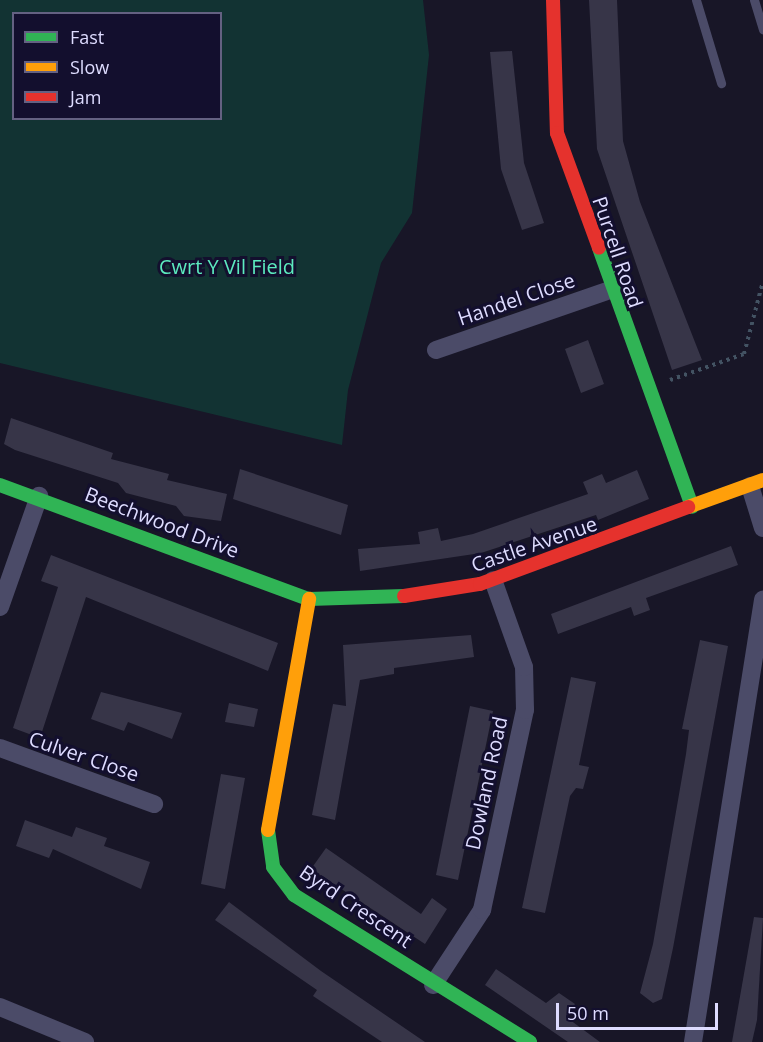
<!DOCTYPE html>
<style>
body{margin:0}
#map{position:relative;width:763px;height:1042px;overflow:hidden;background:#181627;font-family:"Open Sans",sans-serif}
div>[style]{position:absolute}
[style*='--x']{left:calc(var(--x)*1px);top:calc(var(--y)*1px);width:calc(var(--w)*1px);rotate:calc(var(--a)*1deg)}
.green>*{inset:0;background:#123333}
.building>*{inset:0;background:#373548}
.path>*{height:4px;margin-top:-2px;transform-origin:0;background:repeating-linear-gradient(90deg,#435363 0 3px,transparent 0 7.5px)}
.lane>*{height:9px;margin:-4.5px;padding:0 4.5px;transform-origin:4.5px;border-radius:4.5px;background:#4b4b68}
.street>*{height:18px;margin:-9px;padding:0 9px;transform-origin:9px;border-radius:9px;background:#4b4b68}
.fast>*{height:14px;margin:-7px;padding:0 7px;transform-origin:7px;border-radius:7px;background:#30b455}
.slow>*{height:14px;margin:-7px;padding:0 7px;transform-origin:7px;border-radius:7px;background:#ff9f0a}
.jam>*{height:14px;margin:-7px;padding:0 7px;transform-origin:7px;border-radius:7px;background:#e5322d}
span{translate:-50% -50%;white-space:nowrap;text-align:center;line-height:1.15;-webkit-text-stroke:6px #130f2e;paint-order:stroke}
.street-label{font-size:20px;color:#dedcff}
.park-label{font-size:20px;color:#5cebbf}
.legend{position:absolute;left:12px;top:12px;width:210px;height:108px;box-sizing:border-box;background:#130f2e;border:2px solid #646182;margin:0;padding:8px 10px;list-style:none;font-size:18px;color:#dedcff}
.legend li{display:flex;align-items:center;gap:12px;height:30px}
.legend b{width:30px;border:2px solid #646182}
.scale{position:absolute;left:556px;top:1003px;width:162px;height:27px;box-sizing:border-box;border:3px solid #dedcff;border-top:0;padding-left:8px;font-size:18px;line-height:21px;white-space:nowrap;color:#dedcff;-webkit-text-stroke:4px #130f2e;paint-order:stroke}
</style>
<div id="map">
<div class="green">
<i style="clip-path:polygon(evenodd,0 0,423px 0,429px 55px,412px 213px,381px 263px,348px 390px,342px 445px,0 363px,0 0,14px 14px,220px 14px,220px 118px,14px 118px,14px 14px)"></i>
</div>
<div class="building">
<i style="clip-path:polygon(589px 0,617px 0,623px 141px,640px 202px,702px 360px,672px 370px,597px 149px)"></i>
<i style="clip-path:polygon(512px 51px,524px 163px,544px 223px,522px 230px,501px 169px,490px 52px)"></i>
<i style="clip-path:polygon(588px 340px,604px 384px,581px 393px,565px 349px)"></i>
<i style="clip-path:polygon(11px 418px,113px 453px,111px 459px,169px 474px,167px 480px,227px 494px,221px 521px,184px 516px,176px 506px,126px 493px,118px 483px,15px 450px,4px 444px)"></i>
<i style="clip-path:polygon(240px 469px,348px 505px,341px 535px,233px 499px)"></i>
<i style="clip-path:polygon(637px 470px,649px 499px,598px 520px,596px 515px,481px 553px,360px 571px,358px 549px,420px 544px,418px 532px,438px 528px,441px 541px,473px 534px,588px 494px,583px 482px,602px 474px,606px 483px)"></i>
<i style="clip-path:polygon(731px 546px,738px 565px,646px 598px,650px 610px,634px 616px,631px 607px,558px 634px,551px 614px)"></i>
<i style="clip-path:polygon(51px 555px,278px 643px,268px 671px,86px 597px,40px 738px,13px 728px,58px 587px,41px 581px)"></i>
<i style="clip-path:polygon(471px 635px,474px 657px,394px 668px,394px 674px,360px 680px,335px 820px,312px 815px,333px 704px,346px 706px,343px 645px)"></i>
<i style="clip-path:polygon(700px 640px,728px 646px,673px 948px,662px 999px,653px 1003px,640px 993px,653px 944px,686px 754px,689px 730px,682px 729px)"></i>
<i style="clip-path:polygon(571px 677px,596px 682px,579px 765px,589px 767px,583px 789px,576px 788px,570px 796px,545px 913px,522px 908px)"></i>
<i style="clip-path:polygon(101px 692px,182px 713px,172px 739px,128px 722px,124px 731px,91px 719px)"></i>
<i style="clip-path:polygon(229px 703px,258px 709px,254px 727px,225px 722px)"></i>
<i style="clip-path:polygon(470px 706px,493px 711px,458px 880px,436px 875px)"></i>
<i style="clip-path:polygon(221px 774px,245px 778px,225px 889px,201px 884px)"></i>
<i style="clip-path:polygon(25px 820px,72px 837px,76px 827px,107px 838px,104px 846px,150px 862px,141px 889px,53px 849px,49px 858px,16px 846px)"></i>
<i style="clip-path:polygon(326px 848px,421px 914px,432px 898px,447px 909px,425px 944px,311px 869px)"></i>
<i style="clip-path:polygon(229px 902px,321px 971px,425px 1042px,382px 1042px,313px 996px,317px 990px,215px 920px)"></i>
<i style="clip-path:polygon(754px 917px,763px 918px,757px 1020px,752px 1042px,732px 1042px)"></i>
<i style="clip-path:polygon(496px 969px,546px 1003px,559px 993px,575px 1004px,566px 1017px,600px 1042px,568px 1042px,485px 985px)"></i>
</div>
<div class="path">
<i style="--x:670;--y:380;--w:78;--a:-19.4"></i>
<i style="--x:744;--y:354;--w:75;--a:-75.4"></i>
</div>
<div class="lane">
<i style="--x:696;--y:0;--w:87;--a:73.2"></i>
<i style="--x:754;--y:0;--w:31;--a:73"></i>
</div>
<div class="street">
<i style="--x:436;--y:350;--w:184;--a:-19"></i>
<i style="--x:750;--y:486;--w:44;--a:72.8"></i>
<i style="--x:0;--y:607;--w:118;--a:-70.6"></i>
<i style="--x:0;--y:748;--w:164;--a:20"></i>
<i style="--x:433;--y:985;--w:90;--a:-56.8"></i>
<i style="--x:482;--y:910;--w:205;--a:-77.9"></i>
<i style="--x:525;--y:710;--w:43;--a:-91.3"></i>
<i style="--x:524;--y:667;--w:92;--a:-109.6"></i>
<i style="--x:0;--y:1007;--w:92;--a:22.4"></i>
<i style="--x:693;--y:1042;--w:448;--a:-81"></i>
</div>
<div class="fast">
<i style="--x:599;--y:248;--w:275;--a:70.2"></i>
<i style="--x:0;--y:485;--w:329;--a:20.3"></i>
<i style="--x:309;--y:599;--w:95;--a:-1.8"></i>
<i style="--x:268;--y:830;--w:37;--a:82"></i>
<i style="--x:273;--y:867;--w:35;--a:53"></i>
<i style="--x:294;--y:895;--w:278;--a:31.9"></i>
</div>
<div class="slow">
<i style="--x:688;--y:507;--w:80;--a:-19.8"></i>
<i style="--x:268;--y:830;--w:235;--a:-79.9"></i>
</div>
<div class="jam">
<i style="--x:553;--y:0;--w:133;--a:88.3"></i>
<i style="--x:557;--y:133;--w:122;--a:69.9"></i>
<i style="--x:404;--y:596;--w:77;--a:-9"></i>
<i style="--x:480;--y:584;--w:222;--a:-20.3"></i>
</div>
<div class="street-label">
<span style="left:618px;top:252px;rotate:71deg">Purcell Road</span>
<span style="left:516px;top:299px;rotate:-19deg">Handel Close</span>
<span style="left:162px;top:522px;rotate:21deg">Beechwood Drive</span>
<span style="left:534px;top:544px;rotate:-19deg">Castle Avenue</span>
<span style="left:84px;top:756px;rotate:19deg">Culver Close</span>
<span style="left:486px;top:783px;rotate:-78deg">Dowland Road</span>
<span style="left:356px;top:906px;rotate:34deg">Byrd Crescent</span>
</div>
<div class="park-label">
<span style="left:227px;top:266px">Cwrt Y Vil Field</span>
</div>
<ul class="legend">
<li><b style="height:8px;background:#30b455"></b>Fast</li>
<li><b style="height:8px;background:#ff9f0a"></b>Slow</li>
<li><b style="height:8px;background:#e5322d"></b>Jam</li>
</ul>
<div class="scale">50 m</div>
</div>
